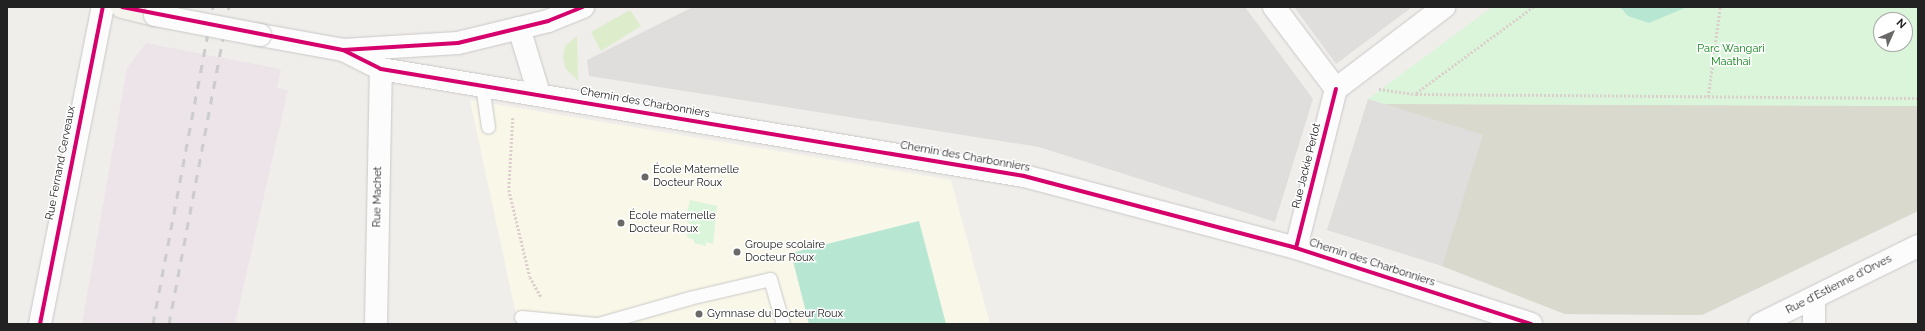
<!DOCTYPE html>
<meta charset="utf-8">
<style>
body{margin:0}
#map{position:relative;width:1925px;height:331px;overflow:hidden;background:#f0eeeb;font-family:Raleway,sans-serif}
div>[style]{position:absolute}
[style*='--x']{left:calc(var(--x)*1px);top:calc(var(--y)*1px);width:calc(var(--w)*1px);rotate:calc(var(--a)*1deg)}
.residential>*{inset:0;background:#dfdedc}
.industrial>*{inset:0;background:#ede4e9}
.education>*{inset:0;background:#f8f7e8}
.construction>*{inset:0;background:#d9d9cd}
.grass>*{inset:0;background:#ddeccb}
.park>*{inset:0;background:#daf5da}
.pitch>*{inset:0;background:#b7e6d2}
.path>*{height:2.5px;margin-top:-1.25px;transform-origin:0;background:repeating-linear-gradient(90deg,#dccecd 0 2px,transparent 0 4px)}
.roads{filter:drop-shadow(0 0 1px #c9c8c7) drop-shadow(0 0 1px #c9c8c7)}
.lane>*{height:13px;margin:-6.5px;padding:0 6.5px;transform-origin:6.5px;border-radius:6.5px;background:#fdfcfc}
.street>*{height:22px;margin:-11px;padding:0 11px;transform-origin:11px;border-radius:11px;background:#fdfcfc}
.secondary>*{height:22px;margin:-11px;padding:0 11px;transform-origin:11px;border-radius:11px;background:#f4f4ed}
.rail>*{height:3px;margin-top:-1.5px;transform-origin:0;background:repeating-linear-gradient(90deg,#ccc 0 8px,transparent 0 16px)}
.bridges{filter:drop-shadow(0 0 1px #c9c8c7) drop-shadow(0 0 1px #c9c8c7)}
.street-bridge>*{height:22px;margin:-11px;padding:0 11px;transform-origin:11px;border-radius:11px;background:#fdfcfc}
.cycleway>*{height:4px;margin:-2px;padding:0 2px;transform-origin:2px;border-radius:2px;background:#d6006c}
.dots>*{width:11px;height:11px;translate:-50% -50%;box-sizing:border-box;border:2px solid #fff;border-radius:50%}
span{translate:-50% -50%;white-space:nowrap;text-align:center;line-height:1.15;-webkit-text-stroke:3px #fff;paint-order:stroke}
.park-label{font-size:11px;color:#0c8416}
.street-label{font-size:11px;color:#222}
.poi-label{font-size:11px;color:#222}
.left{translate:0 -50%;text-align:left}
.frame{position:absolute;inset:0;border:8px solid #222;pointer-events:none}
.north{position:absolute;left:1873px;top:12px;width:40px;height:40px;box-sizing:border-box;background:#fff;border:1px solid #a7a7a7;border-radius:50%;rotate:45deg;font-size:11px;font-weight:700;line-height:16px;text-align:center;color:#222}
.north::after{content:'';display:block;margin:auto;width:14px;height:18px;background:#6a6968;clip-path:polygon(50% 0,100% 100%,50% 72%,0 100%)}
</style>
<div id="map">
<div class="residential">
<i style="clip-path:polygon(693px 7px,1245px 7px,1313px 99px,1275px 222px,1039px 147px,589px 76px,587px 60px)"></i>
<i style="clip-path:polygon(1294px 7px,1412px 7px,1336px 64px)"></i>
<i style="clip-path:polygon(1368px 99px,1385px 104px,1918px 106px,1918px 211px,1702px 315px,1565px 314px,1442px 266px,1327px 230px)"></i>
</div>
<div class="industrial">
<i style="clip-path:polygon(146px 43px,281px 69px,277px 88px,288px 90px,235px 324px,82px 324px,127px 68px)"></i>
</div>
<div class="education">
<i style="clip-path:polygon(470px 100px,951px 180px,990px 324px,518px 324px)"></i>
</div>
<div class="construction">
<i style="clip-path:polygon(1385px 104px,1918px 106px,1918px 211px,1702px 315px,1565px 314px,1442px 266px,1483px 135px)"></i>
</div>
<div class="grass">
<i style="clip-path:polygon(630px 10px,641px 26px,601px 51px,591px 32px)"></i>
<i style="clip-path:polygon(577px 36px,578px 81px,566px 69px,563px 59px,565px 46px)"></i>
</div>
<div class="park">
<i style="clip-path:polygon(evenodd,1492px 7px,1918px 7px,1918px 106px,1385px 104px,1368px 99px,1492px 7px,1881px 20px,1905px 20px,1905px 44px,1881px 44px,1881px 20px)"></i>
<i style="clip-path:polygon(690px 200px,717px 206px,713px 244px,706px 242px,706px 246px,694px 243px,694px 240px,687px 237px,690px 224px,685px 220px)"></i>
</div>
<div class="pitch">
<i style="clip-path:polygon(1620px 7px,1687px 7px,1649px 23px,1628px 16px)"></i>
<i style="clip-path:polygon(919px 221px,946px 324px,809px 324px,791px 253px)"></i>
</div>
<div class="path">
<i style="--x:1379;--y:89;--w:37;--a:8"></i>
<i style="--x:1416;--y:94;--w:502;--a:0.46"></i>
<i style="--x:1416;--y:93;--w:145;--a:-36.3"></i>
<i style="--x:1708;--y:97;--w:91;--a:-82.4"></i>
<i style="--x:513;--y:118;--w:72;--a:93.2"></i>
<i style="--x:509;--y:190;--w:89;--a:76.4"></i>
<i style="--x:530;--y:277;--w:23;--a:61"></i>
</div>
<div class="roads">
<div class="lane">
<i style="--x:482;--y:85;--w:42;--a:81.9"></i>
<i style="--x:521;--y:317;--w:75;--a:5.3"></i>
<i style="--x:598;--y:324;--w:95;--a:-15.9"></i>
<i style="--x:689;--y:298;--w:83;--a:-13.2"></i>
<i style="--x:770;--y:279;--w:47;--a:73.9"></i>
</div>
<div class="street">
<i style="--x:1274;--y:7;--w:103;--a:52.9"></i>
<i style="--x:519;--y:28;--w:69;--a:73.1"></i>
<i style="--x:260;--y:35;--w:84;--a:10.2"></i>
<i style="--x:343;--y:50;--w:115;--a:-3.5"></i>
<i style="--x:458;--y:43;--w:93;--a:-13.7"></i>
<i style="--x:548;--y:21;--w:38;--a:-22"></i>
<i style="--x:343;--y:50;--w:42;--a:26.6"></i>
<i style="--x:381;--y:69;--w:652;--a:9.45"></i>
<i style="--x:1024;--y:176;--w:281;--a:14.8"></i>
<i style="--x:1296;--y:248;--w:247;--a:17.9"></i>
<i style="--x:1336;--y:89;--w:136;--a:-37.2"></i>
<i style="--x:1296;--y:248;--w:164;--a:-75.9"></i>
<i style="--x:1814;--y:300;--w:24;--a:90"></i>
<i style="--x:40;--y:324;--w:323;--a:-78.8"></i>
<i style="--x:376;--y:324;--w:255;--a:-88.9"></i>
<i style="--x:1760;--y:324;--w:176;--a:-26.3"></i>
</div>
<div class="secondary">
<i style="--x:122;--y:7;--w:34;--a:14"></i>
</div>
</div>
<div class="rail">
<i style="--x:153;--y:324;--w:323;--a:-79.3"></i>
<i style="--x:169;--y:324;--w:323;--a:-79.3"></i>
</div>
<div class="bridges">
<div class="street-bridge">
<i style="--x:155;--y:15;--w:107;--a:10.8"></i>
</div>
</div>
<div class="cycleway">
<i style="--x:122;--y:7;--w:225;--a:11"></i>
<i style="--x:343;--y:50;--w:115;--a:-3.5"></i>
<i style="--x:458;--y:43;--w:93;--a:-13.7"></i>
<i style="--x:548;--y:21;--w:38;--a:-22"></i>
<i style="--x:343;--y:50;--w:42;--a:26.6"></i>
<i style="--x:381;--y:69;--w:652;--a:9.45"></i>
<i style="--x:1024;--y:176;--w:281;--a:14.8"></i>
<i style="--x:1296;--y:248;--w:247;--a:17.9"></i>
<i style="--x:1296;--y:248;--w:164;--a:-75.9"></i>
<i style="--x:40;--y:324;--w:323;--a:-78.8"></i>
</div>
<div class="dots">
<i style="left:645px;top:177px;background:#6a6968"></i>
<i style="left:621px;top:223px;background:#6a6968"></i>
<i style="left:737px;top:252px;background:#6a6968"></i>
<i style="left:699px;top:314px;background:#6a6968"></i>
</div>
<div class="park-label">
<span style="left:1731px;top:56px">Parc Wangari<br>Maathai</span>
</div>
<div class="street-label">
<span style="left:645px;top:103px;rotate:10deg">Chemin des Charbonniers</span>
<span style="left:965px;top:157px;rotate:10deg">Chemin des Charbonniers</span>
<span style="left:61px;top:163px;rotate:-79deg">Rue Fernand Cerveaux</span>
<span style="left:1307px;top:166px;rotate:-76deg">Rue Jackie Perlot</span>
<span style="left:378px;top:197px;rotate:-89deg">Rue Machet</span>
<span style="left:1372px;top:263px;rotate:18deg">Chemin des Charbonniers</span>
<span style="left:1839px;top:285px;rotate:-27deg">Rue d'Estienne d'Orves</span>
</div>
<div class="poi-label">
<span class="left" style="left:653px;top:177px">École Maternelle<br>Docteur Roux</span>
<span class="left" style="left:629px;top:223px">École maternelle<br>Docteur Roux</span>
<span class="left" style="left:745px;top:252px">Groupe scolaire<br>Docteur Roux</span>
<span class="left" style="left:707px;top:314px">Gymnase du Docteur Roux</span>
</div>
<div class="frame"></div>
<div class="north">N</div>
</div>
